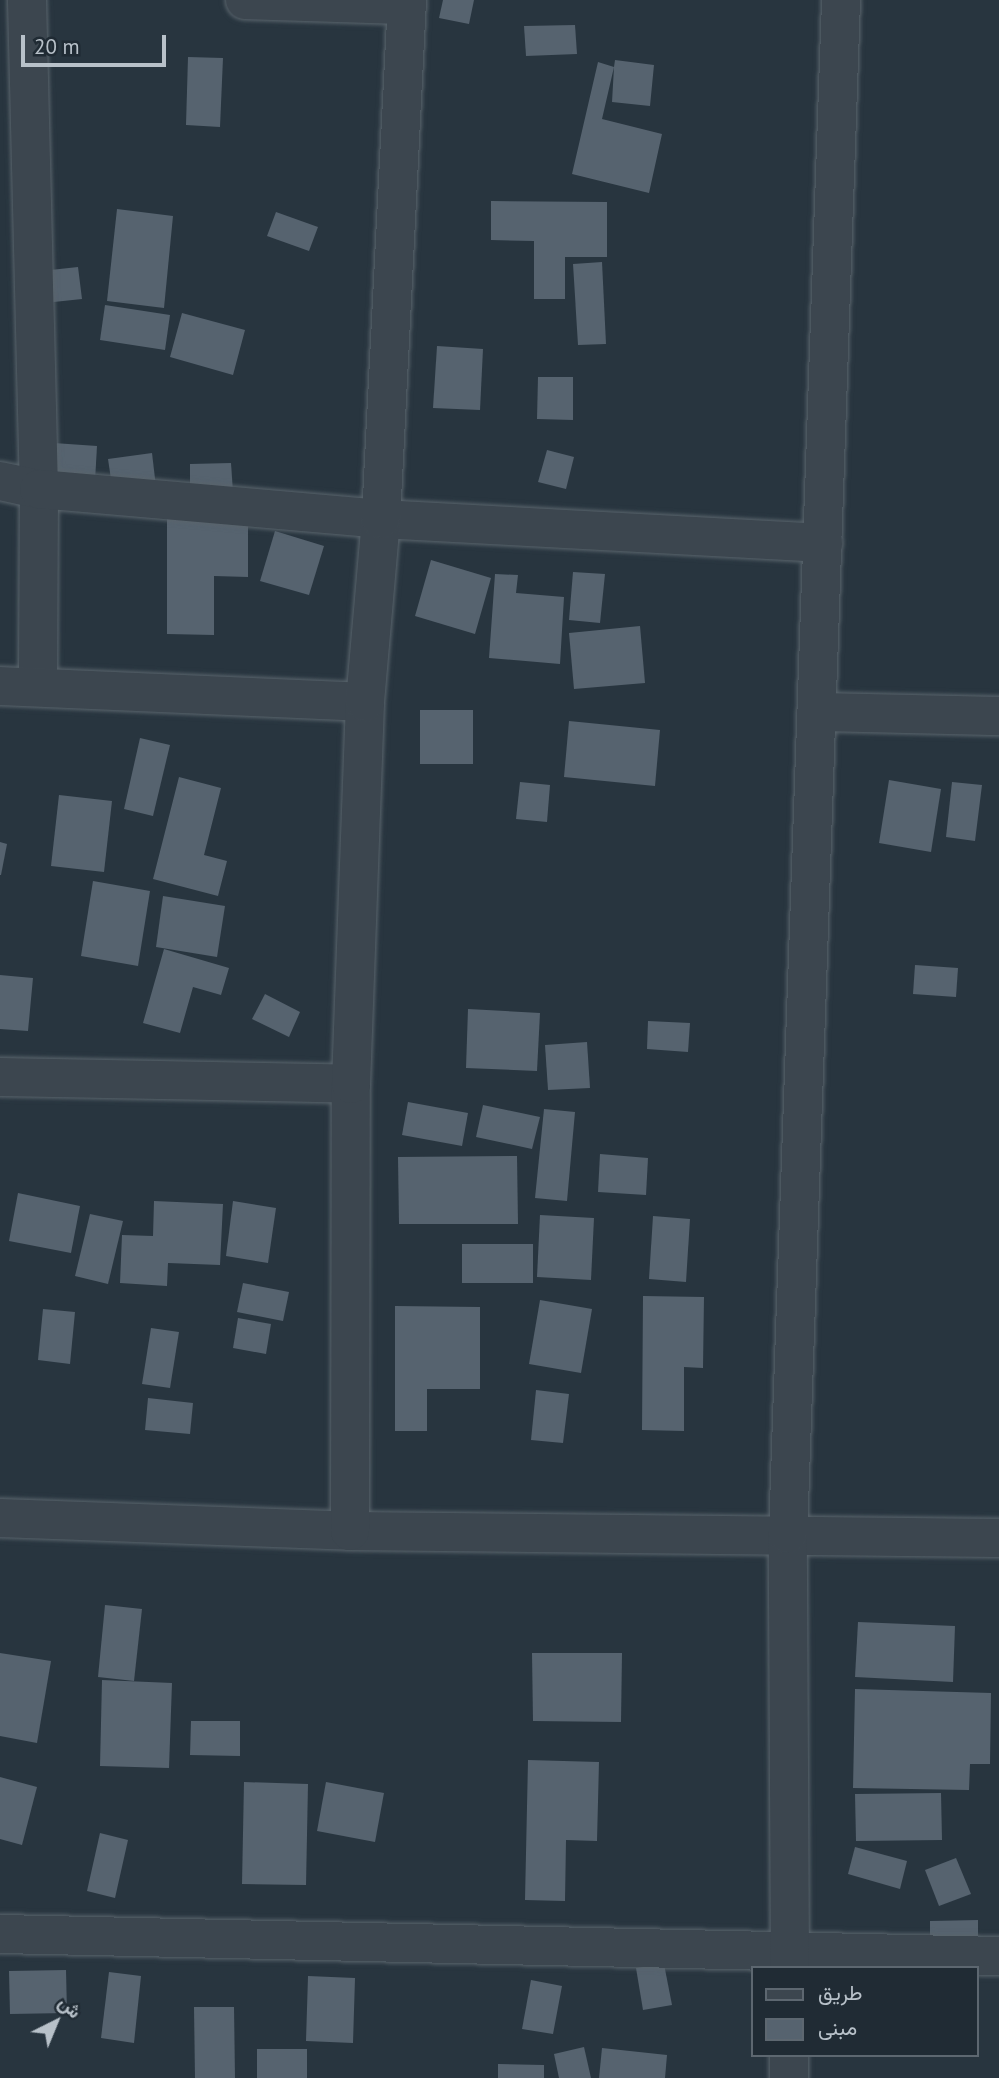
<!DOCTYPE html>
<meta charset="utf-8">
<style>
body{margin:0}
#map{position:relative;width:999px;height:2078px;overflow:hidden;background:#28353f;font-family:"PT Sans",Vazirmatn,sans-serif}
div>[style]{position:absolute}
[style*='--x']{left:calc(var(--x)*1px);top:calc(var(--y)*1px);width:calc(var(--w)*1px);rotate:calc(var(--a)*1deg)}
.building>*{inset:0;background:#56636f}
.roads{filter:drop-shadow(0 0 2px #59646c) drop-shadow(0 0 2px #59646c)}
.minor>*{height:38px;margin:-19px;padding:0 19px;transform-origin:19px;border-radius:19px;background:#3c464f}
span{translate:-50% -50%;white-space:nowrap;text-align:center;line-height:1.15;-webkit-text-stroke:7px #202b34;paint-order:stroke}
.legend{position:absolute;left:751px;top:1966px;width:228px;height:91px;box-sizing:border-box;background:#202b34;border:2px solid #5d6770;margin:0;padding:9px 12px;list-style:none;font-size:21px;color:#b8c1c9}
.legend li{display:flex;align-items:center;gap:14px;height:35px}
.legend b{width:35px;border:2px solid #5d6770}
.north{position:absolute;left:21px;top:1987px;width:70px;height:70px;-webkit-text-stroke:5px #202b34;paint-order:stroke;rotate:43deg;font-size:19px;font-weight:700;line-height:28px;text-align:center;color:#b8c1c9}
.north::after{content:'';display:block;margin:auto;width:24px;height:32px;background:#b8c1c9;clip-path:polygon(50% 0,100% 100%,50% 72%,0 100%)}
.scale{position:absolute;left:21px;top:35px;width:145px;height:32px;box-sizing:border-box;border:4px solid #b8c1c9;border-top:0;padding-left:9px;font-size:21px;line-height:24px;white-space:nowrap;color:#b8c1c9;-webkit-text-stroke:5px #202b34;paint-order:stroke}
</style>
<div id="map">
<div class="building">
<i style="clip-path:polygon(443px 0,474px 0,469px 24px,439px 18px)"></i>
<i style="clip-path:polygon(575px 25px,577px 54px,526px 56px,524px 26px)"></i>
<i style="clip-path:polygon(188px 57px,223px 58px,220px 127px,186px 125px)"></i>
<i style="clip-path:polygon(615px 60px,654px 65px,650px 106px,612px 102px,614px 67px,602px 119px,662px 134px,649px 193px,572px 174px,598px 62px,614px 67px)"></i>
<i style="clip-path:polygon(491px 201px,607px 202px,607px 257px,565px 257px,565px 299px,534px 299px,534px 241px,491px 240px)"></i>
<i style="clip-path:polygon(117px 209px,173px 216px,164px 308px,107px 301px)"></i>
<i style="clip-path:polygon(276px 212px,318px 227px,309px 251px,267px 236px)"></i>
<i style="clip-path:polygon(602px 262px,606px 344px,578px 345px,573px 264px)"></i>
<i style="clip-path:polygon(78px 267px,82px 299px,35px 304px,32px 272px)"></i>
<i style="clip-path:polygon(105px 305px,170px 315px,165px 350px,100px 340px)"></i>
<i style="clip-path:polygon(182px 313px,245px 330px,233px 375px,170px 357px)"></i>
<i style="clip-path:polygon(437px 346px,483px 349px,480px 410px,433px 408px)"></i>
<i style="clip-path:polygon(538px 377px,573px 377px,573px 420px,537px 419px)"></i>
<i style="clip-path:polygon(25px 441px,97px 446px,95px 481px,23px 477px)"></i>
<i style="clip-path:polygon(547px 450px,574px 457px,566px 489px,538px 482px)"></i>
<i style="clip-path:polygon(152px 453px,156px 487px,113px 493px,108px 459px)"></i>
<i style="clip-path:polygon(231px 463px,233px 492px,190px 494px,190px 464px)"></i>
<i style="clip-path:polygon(167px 505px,248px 506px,248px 577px,214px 576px,214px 635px,167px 634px)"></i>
<i style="clip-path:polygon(275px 531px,324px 546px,309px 595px,260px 581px)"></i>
<i style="clip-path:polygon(431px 560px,491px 578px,475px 634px,415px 616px)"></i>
<i style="clip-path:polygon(573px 572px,605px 574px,600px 623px,569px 620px)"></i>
<i style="clip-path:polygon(495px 574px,518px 575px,516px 593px,564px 597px,560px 664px,489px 658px)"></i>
<i style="clip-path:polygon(640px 626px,645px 683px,574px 689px,569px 633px)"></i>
<i style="clip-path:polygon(420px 710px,473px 710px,473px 764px,420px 764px)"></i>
<i style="clip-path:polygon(569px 721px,660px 730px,655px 786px,564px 777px)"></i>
<i style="clip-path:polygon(140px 738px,170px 745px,153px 816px,124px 809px)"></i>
<i style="clip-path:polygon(179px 777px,221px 788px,204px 855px,227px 861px,218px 896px,153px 879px)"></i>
<i style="clip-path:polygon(889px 780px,941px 789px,931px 852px,879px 843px)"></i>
<i style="clip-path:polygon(520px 782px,550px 785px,547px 822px,516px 819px)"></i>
<i style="clip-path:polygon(952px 782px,982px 785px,975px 841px,946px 837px)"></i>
<i style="clip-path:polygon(59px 795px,112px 801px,104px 872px,51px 866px)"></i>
<i style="clip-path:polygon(0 842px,7px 844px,1px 875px,0 875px)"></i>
<i style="clip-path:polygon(93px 881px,150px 891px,138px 966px,81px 956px)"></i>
<i style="clip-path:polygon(163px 896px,225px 906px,217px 957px,156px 947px)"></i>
<i style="clip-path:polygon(164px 949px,229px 968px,221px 995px,193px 987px,180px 1033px,143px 1023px)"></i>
<i style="clip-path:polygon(915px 965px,958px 968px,956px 997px,913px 994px)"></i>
<i style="clip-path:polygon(0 975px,33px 978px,28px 1031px,0 1029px)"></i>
<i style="clip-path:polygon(265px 994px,300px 1012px,289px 1037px,252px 1019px)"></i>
<i style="clip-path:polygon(468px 1009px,540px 1013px,537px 1071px,466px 1068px)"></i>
<i style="clip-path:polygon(648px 1021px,690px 1023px,688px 1052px,647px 1049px)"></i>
<i style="clip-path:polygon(587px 1042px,590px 1088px,548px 1090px,545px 1045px)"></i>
<i style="clip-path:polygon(408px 1102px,468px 1113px,462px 1146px,402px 1135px)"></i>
<i style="clip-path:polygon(483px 1105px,540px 1117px,532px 1149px,476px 1137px)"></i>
<i style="clip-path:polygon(544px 1109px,575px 1112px,567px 1201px,535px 1198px)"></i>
<i style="clip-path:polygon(600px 1154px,648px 1158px,646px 1195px,598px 1192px)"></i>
<i style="clip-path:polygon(517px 1156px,518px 1224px,399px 1224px,398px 1157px)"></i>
<i style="clip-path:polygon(18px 1193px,80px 1206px,71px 1253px,9px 1241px)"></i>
<i style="clip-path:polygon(154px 1201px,223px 1204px,220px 1265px,168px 1263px,167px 1286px,120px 1283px,122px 1235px,153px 1236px)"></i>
<i style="clip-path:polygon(233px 1201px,276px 1208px,268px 1263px,226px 1256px)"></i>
<i style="clip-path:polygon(90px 1214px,123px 1221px,108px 1284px,75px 1276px)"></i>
<i style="clip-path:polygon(540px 1215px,594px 1218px,591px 1280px,537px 1277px)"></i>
<i style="clip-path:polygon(653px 1216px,690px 1219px,686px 1282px,649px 1279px)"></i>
<i style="clip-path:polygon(462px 1244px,533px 1244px,533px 1283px,462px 1283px)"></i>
<i style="clip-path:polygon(243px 1283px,289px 1292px,283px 1321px,237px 1312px)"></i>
<i style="clip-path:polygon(643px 1296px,704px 1297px,703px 1368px,684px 1367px,684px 1431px,642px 1430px)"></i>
<i style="clip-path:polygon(540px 1300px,592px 1309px,581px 1373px,529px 1364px)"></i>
<i style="clip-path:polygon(395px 1306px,480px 1307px,480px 1389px,427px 1389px,427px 1431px,395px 1431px)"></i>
<i style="clip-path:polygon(43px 1309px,75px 1312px,70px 1364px,38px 1360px)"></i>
<i style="clip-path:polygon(238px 1318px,271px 1324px,266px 1354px,233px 1348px)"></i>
<i style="clip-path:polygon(151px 1328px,179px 1332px,170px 1388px,142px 1384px)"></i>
<i style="clip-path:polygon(536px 1390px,569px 1394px,563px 1443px,531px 1440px)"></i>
<i style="clip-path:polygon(148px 1398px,193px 1403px,190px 1434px,145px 1430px)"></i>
<i style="clip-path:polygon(105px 1605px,142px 1609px,134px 1681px,98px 1677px)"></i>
<i style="clip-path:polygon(858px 1622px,955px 1626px,953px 1682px,855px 1677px)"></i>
<i style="clip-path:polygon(0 1653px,51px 1661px,37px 1743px,0 1736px)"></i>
<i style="clip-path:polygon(532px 1653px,622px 1653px,621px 1722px,533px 1721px)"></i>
<i style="clip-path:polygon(102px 1680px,172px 1683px,169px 1768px,100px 1766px)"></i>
<i style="clip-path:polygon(855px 1689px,991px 1693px,990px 1764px,970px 1764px,969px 1790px,853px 1788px)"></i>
<i style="clip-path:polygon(191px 1721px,240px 1721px,240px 1756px,190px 1755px)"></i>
<i style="clip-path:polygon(528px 1760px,599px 1762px,597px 1841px,566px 1840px,565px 1901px,525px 1900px)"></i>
<i style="clip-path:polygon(0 1777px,37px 1787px,22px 1845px,0 1839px)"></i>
<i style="clip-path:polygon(244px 1782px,308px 1784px,306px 1885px,242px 1884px)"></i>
<i style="clip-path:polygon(326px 1782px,384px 1793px,375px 1842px,317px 1831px)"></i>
<i style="clip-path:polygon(941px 1793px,942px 1840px,856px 1841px,855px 1794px)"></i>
<i style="clip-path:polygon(100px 1833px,128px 1840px,115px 1898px,87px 1891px)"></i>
<i style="clip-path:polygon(855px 1847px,907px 1861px,900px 1889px,848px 1874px)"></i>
<i style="clip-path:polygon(956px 1858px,971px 1894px,939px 1906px,925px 1870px)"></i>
<i style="clip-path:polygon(978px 1920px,978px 1953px,930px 1953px,930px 1921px)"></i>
<i style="clip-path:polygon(664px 1964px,672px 2005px,643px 2010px,636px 1968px)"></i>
<i style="clip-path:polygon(66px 1970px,67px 2013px,10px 2014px,9px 1971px)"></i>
<i style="clip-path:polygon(109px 1972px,141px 1976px,134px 2043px,101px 2038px)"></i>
<i style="clip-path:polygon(308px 1976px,355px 1978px,353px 2043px,306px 2041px)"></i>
<i style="clip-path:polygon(531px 1980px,562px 1986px,553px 2034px,522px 2029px)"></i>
<i style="clip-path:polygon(194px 2007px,234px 2007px,235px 2078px,195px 2078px)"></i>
<i style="clip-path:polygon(584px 2047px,591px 2078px,559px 2078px,554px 2054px)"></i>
<i style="clip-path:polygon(602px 2048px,667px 2055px,665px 2078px,599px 2078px)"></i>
<i style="clip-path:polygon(257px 2049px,307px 2049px,307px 2078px,257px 2078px)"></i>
<i style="clip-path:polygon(498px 2064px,544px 2065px,544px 2078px,498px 2078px)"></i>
</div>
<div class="roads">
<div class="minor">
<i style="--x:27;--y:0;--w:489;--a:88.6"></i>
<i style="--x:39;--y:489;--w:198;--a:90.3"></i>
<i style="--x:245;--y:0;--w:161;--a:1.8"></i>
<i style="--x:0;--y:481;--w:40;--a:12"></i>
<i style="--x:39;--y:489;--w:343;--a:5"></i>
<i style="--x:381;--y:519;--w:443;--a:3.1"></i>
<i style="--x:0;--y:686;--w:365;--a:2.5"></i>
<i style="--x:819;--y:712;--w:180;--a:1.3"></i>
<i style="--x:0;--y:1077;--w:351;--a:1.1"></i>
<i style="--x:0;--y:1518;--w:350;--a:2.1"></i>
<i style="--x:350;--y:1531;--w:649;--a:0.62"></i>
<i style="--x:350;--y:1531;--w:447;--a:-89.9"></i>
<i style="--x:351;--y:1084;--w:382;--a:-87.9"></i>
<i style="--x:365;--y:702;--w:184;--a:-85"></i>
<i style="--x:381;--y:519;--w:520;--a:-87.13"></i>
<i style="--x:0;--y:1934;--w:999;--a:1.26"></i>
<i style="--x:790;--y:1968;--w:434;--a:-90.3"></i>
<i style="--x:788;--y:1534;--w:1535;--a:-88.02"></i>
<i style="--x:789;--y:2078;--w:23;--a:-90"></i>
</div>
</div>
<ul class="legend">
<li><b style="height:9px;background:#3c464f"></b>طريق</li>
<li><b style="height:19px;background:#56636f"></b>مبنى</li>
</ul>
<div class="north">ش</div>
<div class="scale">20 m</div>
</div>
